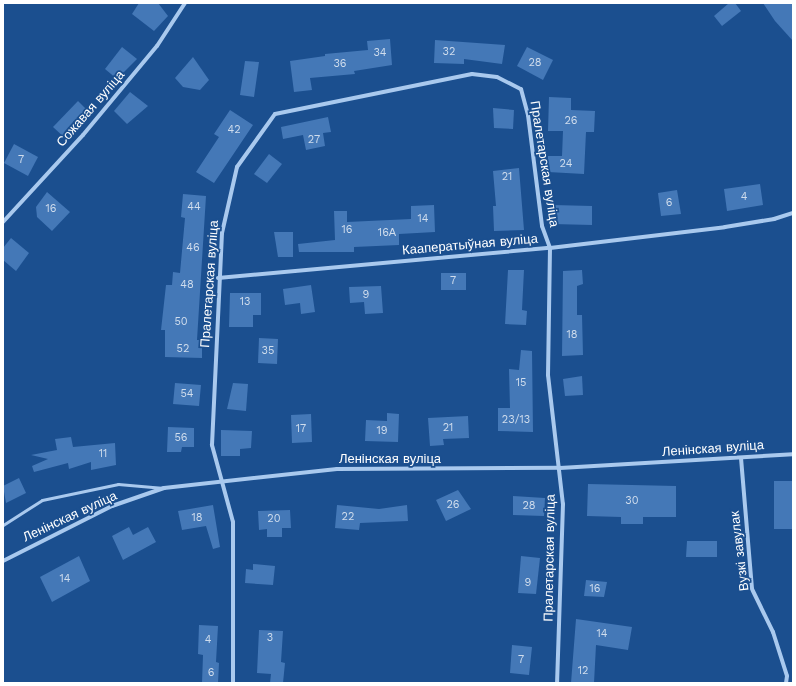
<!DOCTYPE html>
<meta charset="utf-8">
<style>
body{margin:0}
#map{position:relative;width:796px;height:686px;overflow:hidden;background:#1b4f8f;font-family:"Work Sans",sans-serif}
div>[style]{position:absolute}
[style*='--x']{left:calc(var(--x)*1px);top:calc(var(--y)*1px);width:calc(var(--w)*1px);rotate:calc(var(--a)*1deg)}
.building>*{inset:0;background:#4478b7}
.lane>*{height:3px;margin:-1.5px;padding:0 1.5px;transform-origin:1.5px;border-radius:1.5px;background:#a9c9ee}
.street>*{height:4px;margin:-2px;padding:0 2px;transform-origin:2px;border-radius:2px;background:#a9c9ee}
span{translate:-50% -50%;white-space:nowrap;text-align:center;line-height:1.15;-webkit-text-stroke:3.5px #1b4f8f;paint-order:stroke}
.number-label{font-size:11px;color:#d0dded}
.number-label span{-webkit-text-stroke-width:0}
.street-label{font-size:13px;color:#fff}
.frame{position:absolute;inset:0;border:4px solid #fff;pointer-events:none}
</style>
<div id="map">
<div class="building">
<i style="clip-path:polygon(139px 3px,158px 3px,168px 16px,154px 31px,132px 14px)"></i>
<i style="clip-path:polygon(729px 3px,735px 3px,741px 11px,722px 26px,714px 16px)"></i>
<i style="clip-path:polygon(763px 3px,793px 3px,793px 41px,775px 21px)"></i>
<i style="clip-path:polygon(390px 39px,392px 65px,354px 71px,355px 74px,310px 78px,312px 90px,294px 92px,290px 61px,325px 56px,325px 54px,368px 50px,367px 41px)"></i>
<i style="clip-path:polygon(435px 40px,505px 45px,502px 64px,464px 59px,464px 64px,434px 63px)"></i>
<i style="clip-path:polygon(122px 47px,137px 59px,117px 79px,105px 69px)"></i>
<i style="clip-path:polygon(527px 47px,553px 60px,543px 80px,517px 66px)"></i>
<i style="clip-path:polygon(193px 57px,209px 80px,200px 90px,183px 87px,175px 78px)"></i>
<i style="clip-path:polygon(245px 61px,259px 62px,254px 97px,240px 95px)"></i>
<i style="clip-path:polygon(130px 92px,148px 106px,127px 124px,114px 111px)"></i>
<i style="clip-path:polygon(549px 97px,571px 98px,571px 110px,595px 111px,594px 132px,586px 132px,584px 174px,548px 172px,548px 156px,562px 156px,563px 131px,548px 131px)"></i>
<i style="clip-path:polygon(78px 101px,90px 113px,65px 138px,53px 127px)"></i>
<i style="clip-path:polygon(493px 108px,514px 110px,513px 129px,494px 128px)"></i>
<i style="clip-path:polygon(230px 110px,253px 125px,214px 183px,196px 172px,219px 137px,214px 134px)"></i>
<i style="clip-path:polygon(328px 117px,331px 132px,323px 133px,325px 146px,306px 150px,303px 135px,283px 139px,281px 127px)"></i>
<i style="clip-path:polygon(14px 144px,38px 157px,28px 176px,4px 163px)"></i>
<i style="clip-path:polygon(269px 154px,282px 164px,267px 183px,254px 174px)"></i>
<i style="clip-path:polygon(519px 168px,524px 230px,494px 231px,493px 206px,496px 206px,493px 171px)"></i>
<i style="clip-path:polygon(760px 184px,763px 205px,727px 211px,724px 189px)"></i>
<i style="clip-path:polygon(677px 190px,681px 214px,661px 216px,658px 193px)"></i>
<i style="clip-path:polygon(47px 192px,70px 212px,52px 231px,37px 217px,36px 207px)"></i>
<i style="clip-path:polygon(183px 194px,206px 196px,197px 340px,202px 340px,202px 358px,165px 357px,165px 330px,161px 330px,166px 285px,172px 285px,173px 272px,180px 273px,185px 218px,181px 217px)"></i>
<i style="clip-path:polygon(434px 205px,435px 232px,399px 234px,399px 245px,354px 247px,354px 252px,299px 252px,298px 244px,335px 240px,334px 211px,347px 211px,347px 222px,411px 219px,411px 206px)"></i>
<i style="clip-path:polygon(553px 205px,592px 206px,592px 225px,552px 224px)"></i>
<i style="clip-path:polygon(274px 232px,293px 232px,293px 257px,278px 257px)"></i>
<i style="clip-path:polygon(11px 238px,29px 253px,16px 271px,3px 260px,3px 248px)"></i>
<i style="clip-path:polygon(508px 270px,524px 270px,522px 310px,527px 311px,526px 325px,505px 324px)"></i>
<i style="clip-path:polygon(582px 270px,583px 284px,577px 286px,577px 315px,582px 315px,583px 355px,562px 356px,563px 271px)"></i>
<i style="clip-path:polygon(441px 273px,466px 273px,466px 290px,441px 290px)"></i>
<i style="clip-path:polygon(311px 285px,315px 312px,301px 314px,300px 303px,285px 305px,283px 289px)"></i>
<i style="clip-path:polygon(381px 286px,383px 313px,365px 314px,364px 302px,350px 303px,349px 287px)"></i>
<i style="clip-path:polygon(230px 293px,261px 293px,261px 315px,253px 315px,253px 327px,229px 327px)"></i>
<i style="clip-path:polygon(259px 338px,278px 339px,277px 364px,258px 363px)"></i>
<i style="clip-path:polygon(521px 350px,532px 351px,533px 432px,498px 431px,498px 408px,510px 408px,509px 369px,519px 370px)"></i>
<i style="clip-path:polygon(582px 376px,583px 395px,565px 396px,563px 379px)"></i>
<i style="clip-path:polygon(175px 383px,201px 385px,199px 406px,173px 404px)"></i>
<i style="clip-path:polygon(233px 383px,248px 384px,246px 411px,227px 409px)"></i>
<i style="clip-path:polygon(387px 413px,399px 414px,398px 442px,365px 441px,366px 420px,387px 421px)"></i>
<i style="clip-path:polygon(311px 414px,312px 442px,292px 443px,291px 415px)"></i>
<i style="clip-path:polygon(468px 416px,469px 438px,443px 439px,444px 445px,430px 446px,428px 418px)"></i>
<i style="clip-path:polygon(168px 427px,194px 428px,194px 447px,182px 447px,181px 452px,167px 452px)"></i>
<i style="clip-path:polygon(221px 430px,252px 431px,251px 448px,240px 449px,240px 456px,221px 456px)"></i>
<i style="clip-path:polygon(71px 437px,73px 447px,115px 443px,116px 465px,91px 470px,91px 462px,69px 469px,68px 463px,34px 472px,32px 466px,48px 459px,31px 455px,57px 450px,55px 439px)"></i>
<i style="clip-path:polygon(19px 478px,26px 493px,6px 503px,3px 486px)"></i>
<i style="clip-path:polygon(774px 481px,793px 481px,793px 529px,774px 529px)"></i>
<i style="clip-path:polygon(588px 484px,676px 486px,676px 517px,643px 517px,643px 524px,621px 524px,621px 517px,587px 516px)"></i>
<i style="clip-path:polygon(458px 490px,471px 509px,446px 521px,436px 500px)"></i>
<i style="clip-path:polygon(513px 496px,545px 498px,544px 516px,513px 515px)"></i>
<i style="clip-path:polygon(213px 505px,220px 547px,213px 549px,206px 526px,182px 530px,178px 511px)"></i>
<i style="clip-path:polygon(337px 505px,379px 509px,407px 505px,408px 521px,360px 523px,359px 530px,335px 528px)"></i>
<i style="clip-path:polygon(290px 510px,291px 528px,282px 528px,282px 537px,267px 537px,267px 529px,259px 530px,258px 511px)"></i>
<i style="clip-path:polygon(129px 527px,133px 535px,148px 527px,156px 542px,123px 560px,112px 536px)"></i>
<i style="clip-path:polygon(687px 541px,717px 541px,717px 557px,686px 557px)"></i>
<i style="clip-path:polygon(79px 556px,90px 581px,52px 602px,40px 577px)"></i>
<i style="clip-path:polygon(521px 556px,540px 558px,536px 594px,518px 593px)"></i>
<i style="clip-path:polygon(253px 564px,275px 566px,273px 585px,245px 583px,246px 569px,253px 570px)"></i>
<i style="clip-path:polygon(586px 580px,607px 582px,604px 597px,584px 596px)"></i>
<i style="clip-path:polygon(576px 619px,632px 627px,628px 650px,596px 645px,594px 683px,571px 683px)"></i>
<i style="clip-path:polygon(199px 625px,218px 626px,216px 662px,219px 663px,218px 683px,202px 683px,203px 655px,198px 654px)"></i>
<i style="clip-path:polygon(259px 630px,283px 631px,281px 662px,285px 663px,283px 683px,270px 683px,271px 674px,257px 673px)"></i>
<i style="clip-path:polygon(512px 645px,532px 647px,529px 675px,510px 673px)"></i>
</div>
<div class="lane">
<i style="--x:3;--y:525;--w:46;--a:-32.7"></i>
<i style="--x:42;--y:500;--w:78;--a:-11.9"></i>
<i style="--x:118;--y:484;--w:46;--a:5"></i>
</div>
<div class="street">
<i style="--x:3;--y:222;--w:118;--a:-47.4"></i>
<i style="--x:83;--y:135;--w:116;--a:-50.3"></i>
<i style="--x:157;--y:46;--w:51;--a:-56.9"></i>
<i style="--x:218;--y:278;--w:333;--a:-5.2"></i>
<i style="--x:550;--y:248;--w:176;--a:-6.8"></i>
<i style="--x:725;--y:227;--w:50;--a:-9.3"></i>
<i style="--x:774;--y:219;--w:20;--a:-18"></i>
<i style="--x:741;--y:458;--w:131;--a:85.2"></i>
<i style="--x:752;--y:589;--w:48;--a:64"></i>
<i style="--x:773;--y:632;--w:46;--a:72.3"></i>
<i style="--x:787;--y:676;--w:7;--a:98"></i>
<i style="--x:3;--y:561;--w:122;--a:-26.8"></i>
<i style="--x:112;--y:506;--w:55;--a:-19.1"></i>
<i style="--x:164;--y:488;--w:174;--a:-6.3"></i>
<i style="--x:337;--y:469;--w:223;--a:-0.3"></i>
<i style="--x:560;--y:468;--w:233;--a:-3.4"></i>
<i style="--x:233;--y:683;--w:161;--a:-90"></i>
<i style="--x:233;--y:522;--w:80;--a:-105.3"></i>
<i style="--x:212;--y:445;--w:212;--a:-87.3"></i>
<i style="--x:222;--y:233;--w:68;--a:-77.2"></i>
<i style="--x:237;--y:167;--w:65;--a:-54.4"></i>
<i style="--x:275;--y:114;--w:201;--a:-11.5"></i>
<i style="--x:472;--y:74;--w:25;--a:7"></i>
<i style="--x:497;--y:77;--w:27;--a:27"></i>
<i style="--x:521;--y:89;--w:27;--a:75"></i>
<i style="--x:528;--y:115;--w:112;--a:82.8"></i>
<i style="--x:542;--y:226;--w:23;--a:70"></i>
<i style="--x:550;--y:248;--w:127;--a:90.9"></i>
<i style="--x:548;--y:375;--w:130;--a:83.4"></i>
<i style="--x:563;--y:504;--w:179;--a:91.9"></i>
</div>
<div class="number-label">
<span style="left:449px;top:52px">32</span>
<span style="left:380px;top:53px">34</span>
<span style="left:535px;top:63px">28</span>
<span style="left:340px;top:64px">36</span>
<span style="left:571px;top:121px">26</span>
<span style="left:234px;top:130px">42</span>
<span style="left:314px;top:140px">27</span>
<span style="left:21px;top:160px">7</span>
<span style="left:566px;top:164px">24</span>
<span style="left:507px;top:177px">21</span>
<span style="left:744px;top:197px">4</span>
<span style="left:669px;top:203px">6</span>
<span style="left:194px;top:207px">44</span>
<span style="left:51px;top:209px">16</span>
<span style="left:423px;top:219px">14</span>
<span style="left:347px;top:230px">16</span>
<span style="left:387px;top:233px">16А</span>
<span style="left:193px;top:248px">46</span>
<span style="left:453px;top:281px">7</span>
<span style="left:187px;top:285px">48</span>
<span style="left:366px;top:295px">9</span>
<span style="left:245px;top:302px">13</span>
<span style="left:181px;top:322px">50</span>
<span style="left:572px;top:335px">18</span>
<span style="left:183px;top:349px">52</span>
<span style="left:268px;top:351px">35</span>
<span style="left:521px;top:383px">15</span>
<span style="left:187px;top:394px">54</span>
<span style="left:516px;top:420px">23/13</span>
<span style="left:448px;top:428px">21</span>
<span style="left:301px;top:429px">17</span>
<span style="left:382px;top:431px">19</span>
<span style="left:181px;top:438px">56</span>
<span style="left:103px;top:454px">11</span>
<span style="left:632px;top:501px">30</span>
<span style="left:453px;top:505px">26</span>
<span style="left:529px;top:506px">28</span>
<span style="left:348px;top:517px">22</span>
<span style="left:197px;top:518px">18</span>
<span style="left:274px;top:519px">20</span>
<span style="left:65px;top:579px">14</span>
<span style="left:528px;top:583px">9</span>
<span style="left:595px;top:589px">16</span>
<span style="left:602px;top:634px">14</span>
<span style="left:270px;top:638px">3</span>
<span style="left:208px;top:640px">4</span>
<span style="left:521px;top:660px">7</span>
<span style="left:583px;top:671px">12</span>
<span style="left:211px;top:673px">6</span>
</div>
<div class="street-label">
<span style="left:91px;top:109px;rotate:-49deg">Сожавая вуліца</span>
<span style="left:544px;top:164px;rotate:81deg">Пралетарская вуліца</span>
<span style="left:470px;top:245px;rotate:-5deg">Кааператыўная вуліца</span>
<span style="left:210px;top:284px;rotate:-86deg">Пралетарская вуліца</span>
<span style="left:713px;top:449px;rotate:-4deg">Ленінская вуліца</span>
<span style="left:390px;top:459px">Ленінская вуліца</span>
<span style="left:70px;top:517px;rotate:-25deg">Ленінская вуліца</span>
<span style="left:740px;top:551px;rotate:-97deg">Вузкі завулак</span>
<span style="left:550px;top:558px;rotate:-89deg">Пралетарская вуліца</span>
</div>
<div class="frame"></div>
</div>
